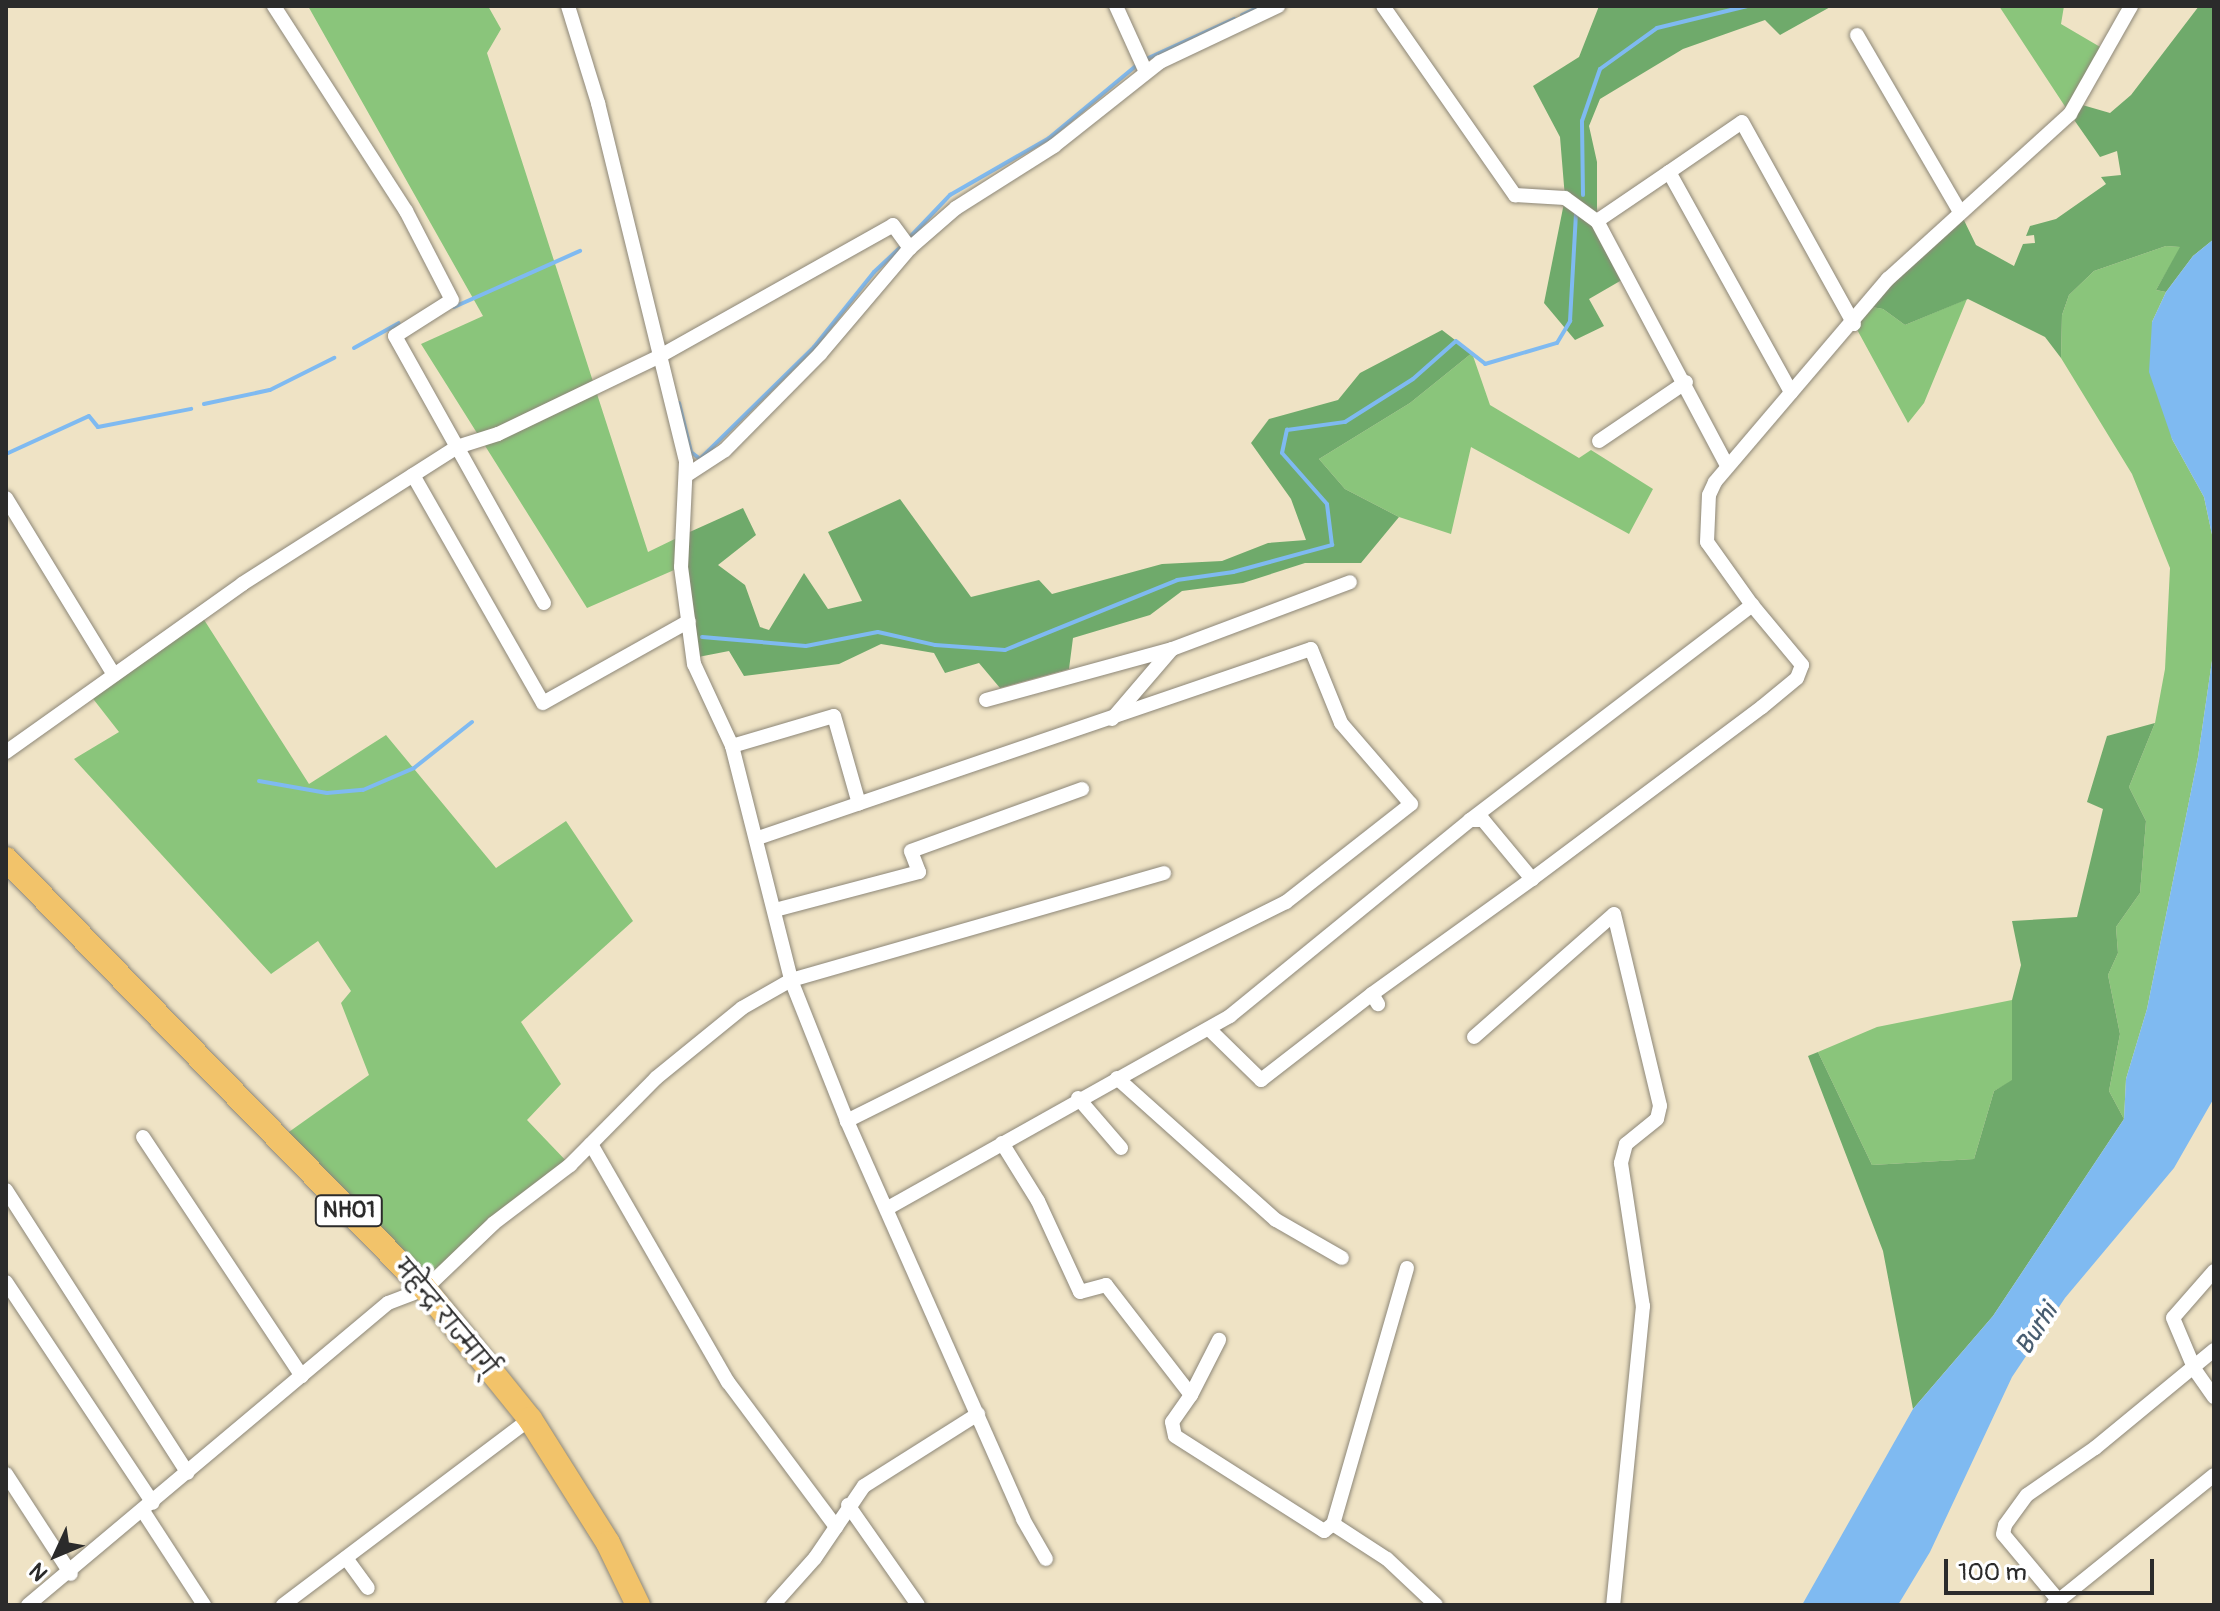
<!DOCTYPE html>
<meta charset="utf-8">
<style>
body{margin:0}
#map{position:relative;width:2220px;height:1611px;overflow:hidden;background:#efe3c5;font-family:Pangolin,"Playpen Sans Deva",sans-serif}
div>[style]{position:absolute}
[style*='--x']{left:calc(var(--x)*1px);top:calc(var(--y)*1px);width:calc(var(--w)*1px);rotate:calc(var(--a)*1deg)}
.green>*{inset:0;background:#8ac57b}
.forest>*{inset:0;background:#6faa6b}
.water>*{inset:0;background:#7fbaf1}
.stream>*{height:4px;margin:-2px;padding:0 2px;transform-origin:2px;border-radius:2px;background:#7fbaf1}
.roads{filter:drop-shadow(0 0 2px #8d8778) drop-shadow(0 0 2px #8d8778)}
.minor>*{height:14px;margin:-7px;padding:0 7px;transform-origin:7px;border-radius:7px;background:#fff}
.trunk>*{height:24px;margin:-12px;padding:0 12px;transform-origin:12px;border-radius:12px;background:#f2c36a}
span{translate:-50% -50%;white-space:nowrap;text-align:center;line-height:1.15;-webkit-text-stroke:8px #fff;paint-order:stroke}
.shield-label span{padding:2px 6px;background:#fff;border:2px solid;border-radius:6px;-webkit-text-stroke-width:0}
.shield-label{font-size:22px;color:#2b2b2b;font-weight:700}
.street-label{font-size:24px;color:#2b2b2b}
.water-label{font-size:26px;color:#485d70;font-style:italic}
.frame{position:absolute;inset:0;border:8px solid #2b2b2b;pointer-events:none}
.north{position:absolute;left:16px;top:1515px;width:80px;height:80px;-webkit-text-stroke:6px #fff;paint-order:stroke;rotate:226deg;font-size:22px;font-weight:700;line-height:32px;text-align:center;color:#2b2b2b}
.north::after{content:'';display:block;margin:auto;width:28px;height:36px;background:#2b2b2b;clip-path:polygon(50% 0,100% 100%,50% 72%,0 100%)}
.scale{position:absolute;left:1944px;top:1559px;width:210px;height:36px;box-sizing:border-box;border:4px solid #2b2b2b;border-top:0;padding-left:10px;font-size:24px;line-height:28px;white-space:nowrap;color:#2b2b2b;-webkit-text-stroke:6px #fff;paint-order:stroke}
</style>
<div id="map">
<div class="green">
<i style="clip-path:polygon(308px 6px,488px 6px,501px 29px,487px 53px,648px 552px,683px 535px,681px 567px,587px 608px,421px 344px,483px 316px)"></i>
<i style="clip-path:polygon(1999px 6px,2064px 6px,2061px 24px,2107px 51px,2070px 114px)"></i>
<i style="clip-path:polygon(2166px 246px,2181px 247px,2156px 290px,2166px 292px,2152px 322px,2172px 439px,2204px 497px,2214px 544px,2214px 647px,2198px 757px,2147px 1009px,2126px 1079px,2124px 1119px,2109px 1091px,2120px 1034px,2108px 975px,2118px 953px,2116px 927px,2140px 893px,2146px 821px,2129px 787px,2155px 723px,2165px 669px,2170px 568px,2132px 474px,2061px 358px,2062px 315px,2069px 295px,2094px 271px)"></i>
<i style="clip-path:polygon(1967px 299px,1924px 403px,1908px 423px,1854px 324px,1866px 306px,1883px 309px,1905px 325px)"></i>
<i style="clip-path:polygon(1472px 353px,1490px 405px,1579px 458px,1591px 450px,1653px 489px,1629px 534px,1471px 447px,1451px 534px,1399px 517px,1345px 489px,1319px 459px,1410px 403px)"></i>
<i style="clip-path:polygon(201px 615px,309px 784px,386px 735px,496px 868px,566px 821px,633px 921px,521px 1022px,561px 1084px,527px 1120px,570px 1165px,425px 1289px,279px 1139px,369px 1075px,341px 1003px,351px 991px,318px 941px,271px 974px,74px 759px,119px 732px,87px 691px)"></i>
<i style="clip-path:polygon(2012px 1000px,2012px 1081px,1994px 1091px,1974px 1159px,1872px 1165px,1818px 1052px,1877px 1027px)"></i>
</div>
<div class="forest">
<i style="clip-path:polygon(1599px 6px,1832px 6px,1780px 35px,1765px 20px,1683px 49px,1600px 99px,1589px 126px,1597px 162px,1597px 221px,1627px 277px,1589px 299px,1604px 326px,1575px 340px,1544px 303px,1565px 198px,1560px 137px,1533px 86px,1579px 57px)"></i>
<i style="clip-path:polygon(2199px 6px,2214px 6px,2214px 239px,2193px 256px,2166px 292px,2156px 290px,2180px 247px,2166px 246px,2094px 271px,2069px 295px,2062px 315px,2061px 358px,2045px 337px,1968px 299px,1905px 325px,1883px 309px,1866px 306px,1960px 212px,1976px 245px,2014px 266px,2023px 244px,2035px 243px,2034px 235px,2026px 236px,2030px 226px,2056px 219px,2106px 184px,2101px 177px,2121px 175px,2117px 151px,2100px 157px,2070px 114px,2079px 104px,2110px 113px,2131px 95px)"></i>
<i style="clip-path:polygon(1442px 330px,1472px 353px,1410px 403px,1319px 459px,1345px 489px,1399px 517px,1361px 563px,1305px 563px,1243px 583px,1182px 591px,1150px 615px,1073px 638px,1069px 669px,1000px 688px,979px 663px,945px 673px,934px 653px,881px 644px,839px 664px,744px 676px,729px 651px,693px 658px,683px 535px,743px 508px,756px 535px,718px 565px,745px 585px,760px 627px,769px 630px,804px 573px,828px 609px,862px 601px,828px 532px,900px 499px,971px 597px,1039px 580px,1052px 594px,1162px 564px,1222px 561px,1268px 543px,1306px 540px,1291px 499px,1251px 443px,1269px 419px,1338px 400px,1360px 373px)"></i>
<i style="clip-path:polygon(2155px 723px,2129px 787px,2146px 821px,2140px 893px,2116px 927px,2118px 953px,2108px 975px,2120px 1034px,2109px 1091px,2124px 1119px,1993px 1316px,1913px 1409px,1883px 1251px,1808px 1056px,1818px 1052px,1872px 1165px,1974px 1159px,1994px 1091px,2012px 1080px,2012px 1000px,2021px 965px,2012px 921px,2077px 917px,2103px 809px,2087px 802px,2107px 736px)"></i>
</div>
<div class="water">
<i style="clip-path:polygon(2214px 239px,2214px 544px,2204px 497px,2172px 439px,2149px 372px,2152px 322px,2166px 292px,2193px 256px)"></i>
<i style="clip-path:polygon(2214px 647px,2214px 1098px,2174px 1168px,2065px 1298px,2012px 1377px,1930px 1552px,1898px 1605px,1802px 1605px,1913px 1409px,1993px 1316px,2124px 1119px,2126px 1079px,2147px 1009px,2198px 757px)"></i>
</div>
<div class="stream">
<i style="--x:1242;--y:15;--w:21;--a:-25"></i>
<i style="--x:1144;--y:60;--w:99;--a:-24.5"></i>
<i style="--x:1583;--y:195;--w:74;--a:-90.8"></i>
<i style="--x:1582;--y:121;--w:55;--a:-70.9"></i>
<i style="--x:1600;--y:69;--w:70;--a:-35.7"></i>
<i style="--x:1657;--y:28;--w:93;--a:-13.7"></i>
<i style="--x:911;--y:236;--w:57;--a:-46.4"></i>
<i style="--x:950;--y:195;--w:114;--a:-29.9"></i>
<i style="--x:1049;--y:138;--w:114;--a:-39.7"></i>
<i style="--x:454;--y:307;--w:138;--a:-24"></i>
<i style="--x:354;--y:348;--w:51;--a:-29.1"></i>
<i style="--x:679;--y:403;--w:50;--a:76.2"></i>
<i style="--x:691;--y:452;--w:11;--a:38"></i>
<i style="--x:700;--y:459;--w:160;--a:-44.5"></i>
<i style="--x:814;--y:347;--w:96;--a:-51.3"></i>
<i style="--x:874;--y:272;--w:38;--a:-43"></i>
<i style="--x:204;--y:404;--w:67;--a:-12"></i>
<i style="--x:270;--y:390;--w:72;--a:-26.6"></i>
<i style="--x:6;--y:454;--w:91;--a:-24.6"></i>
<i style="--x:89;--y:416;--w:14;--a:51"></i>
<i style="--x:98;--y:427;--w:95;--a:-11"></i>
<i style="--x:702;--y:637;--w:104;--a:4.9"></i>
<i style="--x:806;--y:646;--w:73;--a:-11"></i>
<i style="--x:878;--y:632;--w:58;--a:12.8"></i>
<i style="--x:935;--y:645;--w:70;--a:4.1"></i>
<i style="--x:1005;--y:650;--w:186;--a:-22.1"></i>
<i style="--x:1177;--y:580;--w:57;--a:-8.1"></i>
<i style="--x:1233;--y:572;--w:103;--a:-15.3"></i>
<i style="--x:1332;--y:545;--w:41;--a:-97"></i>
<i style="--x:1327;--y:504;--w:68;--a:-131.4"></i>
<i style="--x:1282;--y:453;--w:24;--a:-78"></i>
<i style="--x:1287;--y:430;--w:59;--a:-7.9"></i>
<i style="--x:1345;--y:422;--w:80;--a:-32.3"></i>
<i style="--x:1413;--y:379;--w:57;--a:-41.5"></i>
<i style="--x:1456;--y:341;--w:37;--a:38"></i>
<i style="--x:1485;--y:364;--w:75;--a:-16.3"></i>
<i style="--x:1557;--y:343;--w:26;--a:-59"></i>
<i style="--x:1570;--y:321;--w:109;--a:-86.8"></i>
<i style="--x:259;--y:781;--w:69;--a:10"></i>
<i style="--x:327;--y:793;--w:36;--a:-5"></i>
<i style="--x:363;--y:790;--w:56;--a:-23.3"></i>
<i style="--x:414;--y:768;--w:74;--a:-38.4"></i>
</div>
<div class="roads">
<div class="minor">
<i style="--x:568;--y:6;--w:102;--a:72.8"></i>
<i style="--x:598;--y:103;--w:370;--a:76.2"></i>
<i style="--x:686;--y:462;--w:105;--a:92.7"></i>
<i style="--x:681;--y:567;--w:98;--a:82.4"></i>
<i style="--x:694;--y:664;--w:90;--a:65.1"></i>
<i style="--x:732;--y:746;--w:241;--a:75.8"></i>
<i style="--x:791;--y:980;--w:152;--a:68.3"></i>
<i style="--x:847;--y:1121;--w:435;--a:66.1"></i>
<i style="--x:1023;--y:1519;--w:46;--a:60.1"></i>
<i style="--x:1116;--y:6;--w:72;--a:65.6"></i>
<i style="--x:1383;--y:6;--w:231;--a:55.1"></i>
<i style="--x:1515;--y:195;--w:50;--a:3.4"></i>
<i style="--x:1565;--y:198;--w:39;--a:36"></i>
<i style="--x:1597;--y:221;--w:276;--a:62"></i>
<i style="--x:1857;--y:35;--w:205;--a:59.8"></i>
<i style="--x:1669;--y:172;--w:88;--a:-34.4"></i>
<i style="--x:1742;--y:122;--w:231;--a:61"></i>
<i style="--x:1597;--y:221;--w:87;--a:-34.2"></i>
<i style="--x:1669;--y:172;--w:252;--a:61"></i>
<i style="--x:1599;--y:441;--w:105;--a:-34.1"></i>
<i style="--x:413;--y:475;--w:262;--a:60.3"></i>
<i style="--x:543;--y:703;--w:167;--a:-29.3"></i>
<i style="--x:687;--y:475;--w:45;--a:-33.3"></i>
<i style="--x:725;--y:450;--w:135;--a:-45.3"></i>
<i style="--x:820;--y:354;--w:139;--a:-49.7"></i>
<i style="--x:910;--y:248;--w:61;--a:-41"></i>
<i style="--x:956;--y:208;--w:116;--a:-32.3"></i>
<i style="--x:1054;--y:146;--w:135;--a:-38.4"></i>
<i style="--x:1160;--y:62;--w:131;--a:-25.4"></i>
<i style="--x:6;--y:498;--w:207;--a:58.6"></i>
<i style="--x:544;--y:603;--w:179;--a:-119.1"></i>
<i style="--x:457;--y:447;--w:43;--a:-17.6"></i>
<i style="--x:498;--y:434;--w:180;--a:-25.7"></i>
<i style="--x:660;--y:356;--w:267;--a:-29.3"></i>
<i style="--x:893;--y:225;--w:29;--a:54"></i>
<i style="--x:986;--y:700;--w:193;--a:-15.3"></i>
<i style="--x:1112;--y:719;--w:92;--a:-49.4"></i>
<i style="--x:1172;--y:649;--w:190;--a:-20.6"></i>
<i style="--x:732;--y:746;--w:106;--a:-16.4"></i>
<i style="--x:834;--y:716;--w:91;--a:74.1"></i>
<i style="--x:6;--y:752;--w:290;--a:-35.4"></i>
<i style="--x:242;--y:584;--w:255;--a:-32.5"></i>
<i style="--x:457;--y:447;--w:127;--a:-119.2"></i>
<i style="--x:395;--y:336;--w:67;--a:-32.3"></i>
<i style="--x:452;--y:300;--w:100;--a:-117.3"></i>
<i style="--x:406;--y:211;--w:244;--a:-122.8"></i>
<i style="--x:1470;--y:820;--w:13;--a:0"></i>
<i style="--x:1483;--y:820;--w:77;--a:50.3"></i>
<i style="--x:1532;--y:879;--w:287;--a:-36.8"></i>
<i style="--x:1762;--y:707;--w:45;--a:-39.6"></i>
<i style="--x:1797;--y:678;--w:14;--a:-69"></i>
<i style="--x:1802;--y:665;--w:78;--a:-129.8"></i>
<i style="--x:758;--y:838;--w:584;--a:-18.87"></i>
<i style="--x:1311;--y:649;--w:80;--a:67.9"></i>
<i style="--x:1341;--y:723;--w:107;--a:49.2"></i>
<i style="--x:1411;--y:804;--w:159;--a:141.9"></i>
<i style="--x:1286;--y:902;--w:491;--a:153.5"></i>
<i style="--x:775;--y:910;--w:149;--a:-14.8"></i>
<i style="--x:919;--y:872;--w:22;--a:-111"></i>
<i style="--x:911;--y:851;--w:182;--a:-19.9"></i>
<i style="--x:1372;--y:994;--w:197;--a:-35.7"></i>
<i style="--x:1209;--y:1029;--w:73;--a:44.4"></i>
<i style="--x:1261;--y:1080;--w:140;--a:-37.8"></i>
<i style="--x:1372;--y:994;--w:12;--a:59"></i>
<i style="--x:1474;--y:1037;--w:186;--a:-41.3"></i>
<i style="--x:1614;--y:914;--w:197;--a:76.5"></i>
<i style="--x:1660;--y:1106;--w:13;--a:103"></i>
<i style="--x:1657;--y:1119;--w:40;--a:141"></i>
<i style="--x:1626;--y:1144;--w:20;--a:105"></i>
<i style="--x:1621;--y:1163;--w:145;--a:81.3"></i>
<i style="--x:1643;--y:1306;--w:301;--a:95.7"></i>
<i style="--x:1117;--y:1078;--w:213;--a:41.8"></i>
<i style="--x:1276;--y:1220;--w:76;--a:29.9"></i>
<i style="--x:1078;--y:1098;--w:66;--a:49.3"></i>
<i style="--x:143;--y:1137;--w:287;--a:56.4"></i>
<i style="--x:1002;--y:1143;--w:68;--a:58.2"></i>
<i style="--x:1038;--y:1201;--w:100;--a:65.2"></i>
<i style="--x:1080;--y:1292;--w:27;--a:-15"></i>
<i style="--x:1106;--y:1285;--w:139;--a:52.3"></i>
<i style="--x:1191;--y:1395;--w:33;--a:125"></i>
<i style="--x:1172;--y:1422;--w:14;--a:78"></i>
<i style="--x:1175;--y:1436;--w:177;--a:32.5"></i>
<i style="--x:1324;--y:1531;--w:11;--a:-38"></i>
<i style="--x:591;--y:1144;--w:275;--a:60.1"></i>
<i style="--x:728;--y:1382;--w:181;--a:53.3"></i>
<i style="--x:6;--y:1190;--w:336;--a:57.3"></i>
<i style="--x:888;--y:1208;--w:392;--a:-29.3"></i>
<i style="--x:1230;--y:1016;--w:310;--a:-39.2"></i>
<i style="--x:1470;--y:820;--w:355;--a:-37.3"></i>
<i style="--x:1752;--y:605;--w:77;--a:-125.5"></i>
<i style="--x:1707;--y:542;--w:47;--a:-87.6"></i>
<i style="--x:1709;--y:495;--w:14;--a:-65"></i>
<i style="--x:1715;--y:482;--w:267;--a:-49.6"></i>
<i style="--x:1888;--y:279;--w:246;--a:-42.2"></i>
<i style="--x:2070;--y:114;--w:124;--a:-60.5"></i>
<i style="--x:1407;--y:1268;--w:266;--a:106.1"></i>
<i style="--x:1333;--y:1524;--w:64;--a:32.9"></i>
<i style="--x:1387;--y:1559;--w:67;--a:43.2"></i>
<i style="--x:2214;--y:1271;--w:62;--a:131.1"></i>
<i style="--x:2173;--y:1318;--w:56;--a:67.1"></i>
<i style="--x:2195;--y:1370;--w:33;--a:55"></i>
<i style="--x:6;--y:1282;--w:265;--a:56.4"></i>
<i style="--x:1191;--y:1395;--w:62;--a:-63"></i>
<i style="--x:6;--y:1474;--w:119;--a:57"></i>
<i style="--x:848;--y:1505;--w:122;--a:55"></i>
<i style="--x:143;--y:1511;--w:112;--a:57"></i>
<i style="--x:346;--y:1558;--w:37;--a:54"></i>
<i style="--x:2059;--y:1601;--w:87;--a:-129.9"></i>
<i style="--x:2003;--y:1534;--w:9;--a:-77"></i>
<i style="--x:2005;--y:1525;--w:37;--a:-54"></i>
<i style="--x:2027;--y:1495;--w:83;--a:-34.7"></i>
<i style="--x:2095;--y:1448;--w:154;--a:-39.5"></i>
<i style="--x:28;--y:1605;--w:470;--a:-40"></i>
<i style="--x:388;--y:1303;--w:40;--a:-21"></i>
<i style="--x:425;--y:1289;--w:95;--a:-43.7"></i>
<i style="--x:494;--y:1223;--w:96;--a:-37.3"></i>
<i style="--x:570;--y:1165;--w:122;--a:-45.3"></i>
<i style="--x:656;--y:1078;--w:111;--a:-39.1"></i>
<i style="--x:742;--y:1008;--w:56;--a:-29.7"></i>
<i style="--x:791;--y:980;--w:388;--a:-16"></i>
<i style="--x:283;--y:1605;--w:309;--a:-37"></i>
<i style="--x:773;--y:1605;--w:63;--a:-48.2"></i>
<i style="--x:815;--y:1558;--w:87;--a:-55.8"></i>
<i style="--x:864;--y:1486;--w:135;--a:-32.3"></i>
<i style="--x:2053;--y:1605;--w:207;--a:-38.9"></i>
</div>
<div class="trunk">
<i style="--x:6;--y:859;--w:600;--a:45.74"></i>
<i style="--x:425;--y:1289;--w:167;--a:51.1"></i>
<i style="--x:530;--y:1419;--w:146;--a:57.8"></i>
<i style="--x:608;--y:1543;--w:69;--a:64.2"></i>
</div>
</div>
<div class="shield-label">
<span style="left:349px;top:1211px">NH01</span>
</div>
<div class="street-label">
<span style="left:445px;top:1318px;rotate:50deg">महेन्द्र राज्मार्ग्</span>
</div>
<div class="water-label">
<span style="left:2037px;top:1330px;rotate:-57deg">Burhi</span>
</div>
<div class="frame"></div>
<div class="north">N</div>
<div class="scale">100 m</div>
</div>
